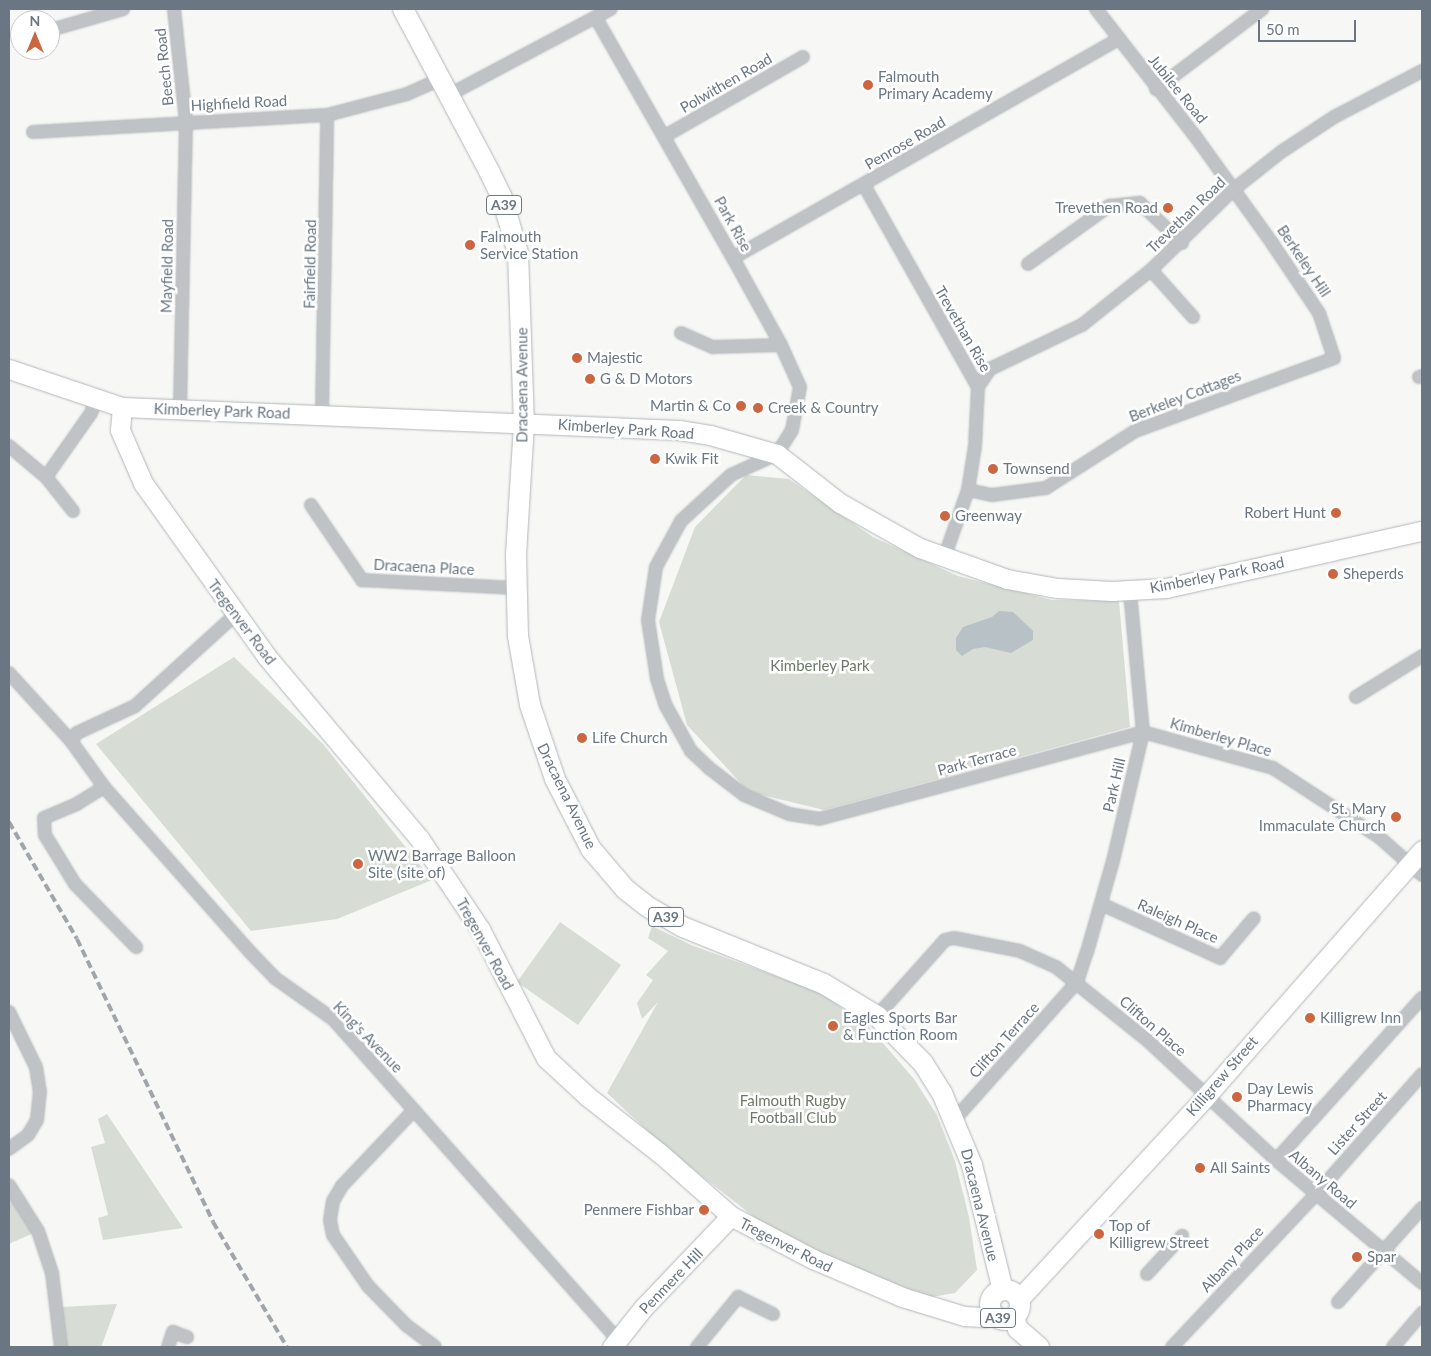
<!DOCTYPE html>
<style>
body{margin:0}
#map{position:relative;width:1431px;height:1356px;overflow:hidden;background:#f7f7f5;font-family:Lato,sans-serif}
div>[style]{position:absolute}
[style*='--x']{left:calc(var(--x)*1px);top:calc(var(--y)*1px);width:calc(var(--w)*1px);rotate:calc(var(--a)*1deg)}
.green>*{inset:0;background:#d7dcd5}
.water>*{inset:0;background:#b8c1c5}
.roads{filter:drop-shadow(0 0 1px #b2b6ba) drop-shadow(0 0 1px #b2b6ba)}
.street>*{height:12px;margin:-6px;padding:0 6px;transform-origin:6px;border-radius:6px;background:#bfc3c6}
.secondary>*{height:19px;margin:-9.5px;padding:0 9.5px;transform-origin:9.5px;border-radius:9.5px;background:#fff}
.primary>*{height:20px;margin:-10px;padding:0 10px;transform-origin:10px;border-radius:10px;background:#fff}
.primary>.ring{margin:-10px;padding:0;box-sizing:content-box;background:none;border:20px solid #fff;border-radius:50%}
.rail>*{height:4px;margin-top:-2px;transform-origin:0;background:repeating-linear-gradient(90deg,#9fa5aa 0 8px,transparent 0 12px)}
.dots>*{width:14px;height:14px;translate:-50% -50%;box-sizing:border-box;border:2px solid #fff;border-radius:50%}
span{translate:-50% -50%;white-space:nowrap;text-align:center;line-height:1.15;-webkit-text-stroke:5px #fff;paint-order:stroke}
.shield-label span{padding:1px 4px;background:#fff;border:1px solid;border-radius:4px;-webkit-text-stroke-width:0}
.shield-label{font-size:14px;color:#6a7782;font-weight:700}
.street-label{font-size:15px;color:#6a7782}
.poi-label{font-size:15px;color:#6a7782}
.left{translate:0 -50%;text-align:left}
.right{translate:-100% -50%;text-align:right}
.park-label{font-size:15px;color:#6b7a68}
.frame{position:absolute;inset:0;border:10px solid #6a7782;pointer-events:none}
.north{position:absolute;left:10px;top:10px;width:50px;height:50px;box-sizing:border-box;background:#fff;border:1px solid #c3c9cd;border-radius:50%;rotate:0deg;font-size:14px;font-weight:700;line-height:20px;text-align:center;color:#6a7782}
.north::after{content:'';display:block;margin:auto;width:18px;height:22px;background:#cc6640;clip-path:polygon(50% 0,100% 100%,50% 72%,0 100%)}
.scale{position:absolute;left:1258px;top:20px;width:98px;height:22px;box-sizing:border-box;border:2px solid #6a7782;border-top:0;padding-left:6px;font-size:15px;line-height:18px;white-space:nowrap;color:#6a7782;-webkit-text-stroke:4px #fff;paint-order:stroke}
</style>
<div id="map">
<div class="green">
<i style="clip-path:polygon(746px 475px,789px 479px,873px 537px,958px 576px,1052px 600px,1119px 601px,1130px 727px,824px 810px,749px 792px,687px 725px,659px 622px,695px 527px)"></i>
<i style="clip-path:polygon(234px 657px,323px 744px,432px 880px,337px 919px,251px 931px,96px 744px)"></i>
<i style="clip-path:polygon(560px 922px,621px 965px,578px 1025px,517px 982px)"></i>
<i style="clip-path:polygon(652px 926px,691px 945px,819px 992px,869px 1027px,914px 1079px,937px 1115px,955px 1161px,969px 1217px,977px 1270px,955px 1293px,931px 1297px,847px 1266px,757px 1219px,667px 1149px,607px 1093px,658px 1002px,642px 1019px,637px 1003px,653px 980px,646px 975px,668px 951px,648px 938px)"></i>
<i style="clip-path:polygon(107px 1114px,183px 1228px,103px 1240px,98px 1218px,108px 1215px,91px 1147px,105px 1143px,98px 1119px)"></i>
<i style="clip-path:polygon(9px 1185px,38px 1231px,9px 1244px)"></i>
<i style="clip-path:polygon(117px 1304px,101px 1347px,64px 1347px,62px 1307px)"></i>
</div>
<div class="water">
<i style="clip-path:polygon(999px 611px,1013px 612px,1033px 631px,1033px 640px,1011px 653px,985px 647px,973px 649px,962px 656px,956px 650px,956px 638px,963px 627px,992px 617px)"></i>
</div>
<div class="roads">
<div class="street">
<i style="--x:174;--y:9;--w:114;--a:83.9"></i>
<i style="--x:186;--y:122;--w:288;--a:91.2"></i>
<i style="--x:596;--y:18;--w:276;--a:60.3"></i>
<i style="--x:733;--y:258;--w:99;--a:61.1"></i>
<i style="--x:781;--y:345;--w:46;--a:65.7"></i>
<i style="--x:800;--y:387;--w:44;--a:100.5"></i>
<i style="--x:792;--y:430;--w:28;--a:122"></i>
<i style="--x:777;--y:454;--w:51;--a:155.5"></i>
<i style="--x:731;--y:475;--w:68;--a:137.4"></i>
<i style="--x:681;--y:521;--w:52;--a:118.5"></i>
<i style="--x:656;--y:567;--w:54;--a:98.6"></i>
<i style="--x:648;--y:620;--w:60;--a:81.3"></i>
<i style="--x:657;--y:679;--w:28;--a:72"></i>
<i style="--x:666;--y:706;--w:51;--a:60.9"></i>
<i style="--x:691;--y:751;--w:25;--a:43"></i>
<i style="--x:709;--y:768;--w:44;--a:37.6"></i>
<i style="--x:744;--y:795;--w:49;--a:22.9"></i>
<i style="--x:789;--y:814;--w:30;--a:9"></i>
<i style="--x:819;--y:819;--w:335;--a:-15"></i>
<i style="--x:1143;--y:732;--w:135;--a:15.5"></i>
<i style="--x:1273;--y:768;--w:126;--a:33.1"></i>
<i style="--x:1379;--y:837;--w:57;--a:41.5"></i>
<i style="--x:50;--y:30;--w:76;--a:-16"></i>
<i style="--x:1156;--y:89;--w:133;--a:-37"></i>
<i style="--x:449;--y:95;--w:183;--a:-28"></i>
<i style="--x:33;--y:132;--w:294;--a:-3.3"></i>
<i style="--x:327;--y:115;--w:83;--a:-14.7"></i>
<i style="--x:407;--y:94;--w:37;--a:-24"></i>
<i style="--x:665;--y:136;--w:159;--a:-29.8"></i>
<i style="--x:864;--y:185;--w:232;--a:60.6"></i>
<i style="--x:978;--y:387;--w:59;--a:92.9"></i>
<i style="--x:975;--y:446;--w:45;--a:99"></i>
<i style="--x:968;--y:490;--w:72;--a:109.4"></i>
<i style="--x:733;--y:258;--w:443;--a:-29.6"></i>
<i style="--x:1028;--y:264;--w:100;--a:-35.6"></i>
<i style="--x:1109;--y:206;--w:31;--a:-6"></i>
<i style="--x:1140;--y:203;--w:58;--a:43.6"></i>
<i style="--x:1151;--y:270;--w:63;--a:48.2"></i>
<i style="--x:681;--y:333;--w:35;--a:24"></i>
<i style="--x:713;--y:347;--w:68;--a:-1.7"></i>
<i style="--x:1419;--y:377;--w:3;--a:-18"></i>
<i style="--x:978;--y:387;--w:22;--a:-56"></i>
<i style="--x:990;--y:369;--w:102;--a:-25.6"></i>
<i style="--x:1082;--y:325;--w:88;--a:-38.6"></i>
<i style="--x:1151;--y:270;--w:115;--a:-44.3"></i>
<i style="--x:1233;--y:190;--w:61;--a:-38.4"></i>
<i style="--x:1281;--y:152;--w:64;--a:-33.4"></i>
<i style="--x:1334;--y:117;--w:99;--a:-27.6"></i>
<i style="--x:322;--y:414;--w:299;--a:-89"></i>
<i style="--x:9;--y:446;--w:48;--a:40"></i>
<i style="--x:968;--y:490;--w:25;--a:12"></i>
<i style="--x:992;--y:495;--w:54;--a:-7.4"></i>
<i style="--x:1046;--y:488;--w:106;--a:-32.6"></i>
<i style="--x:1135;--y:431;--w:212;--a:-20.1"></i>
<i style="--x:1334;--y:358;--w:47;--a:-108.4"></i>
<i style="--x:1319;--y:313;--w:84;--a:-123.9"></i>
<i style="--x:1272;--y:243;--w:132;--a:-125.7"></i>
<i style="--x:1195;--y:136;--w:161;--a:-127.9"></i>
<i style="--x:311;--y:505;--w:91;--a:55.8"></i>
<i style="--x:362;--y:580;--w:153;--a:3"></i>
<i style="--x:73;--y:511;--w:43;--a:-128.5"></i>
<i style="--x:46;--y:477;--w:78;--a:-54.9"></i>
<i style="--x:91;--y:413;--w:14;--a:-69"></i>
<i style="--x:9;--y:673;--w:92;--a:47.6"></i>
<i style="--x:71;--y:741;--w:57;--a:54.3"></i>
<i style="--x:104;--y:787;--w:220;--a:48.5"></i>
<i style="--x:250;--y:952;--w:36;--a:46"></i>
<i style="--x:275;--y:978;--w:71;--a:35.3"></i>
<i style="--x:333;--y:1019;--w:428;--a:48.4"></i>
<i style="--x:1356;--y:697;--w:78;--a:-31.8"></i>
<i style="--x:71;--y:741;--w:10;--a:-53"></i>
<i style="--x:77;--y:733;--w:64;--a:-25"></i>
<i style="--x:135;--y:706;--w:137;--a:-42.3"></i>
<i style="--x:104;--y:787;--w:32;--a:148"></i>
<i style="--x:77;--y:804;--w:36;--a:157"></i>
<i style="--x:44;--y:818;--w:17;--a:87"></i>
<i style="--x:45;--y:835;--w:57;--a:58.5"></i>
<i style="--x:75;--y:884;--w:88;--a:45.9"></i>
<i style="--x:1101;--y:904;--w:131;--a:24.4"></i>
<i style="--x:1220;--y:958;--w:52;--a:-49.6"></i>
<i style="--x:9;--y:1012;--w:61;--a:63.9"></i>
<i style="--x:36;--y:1067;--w:24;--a:81"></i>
<i style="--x:40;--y:1091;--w:29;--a:96"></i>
<i style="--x:37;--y:1120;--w:17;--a:121"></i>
<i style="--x:28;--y:1135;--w:24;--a:144"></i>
<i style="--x:877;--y:1016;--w:102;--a:-48.2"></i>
<i style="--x:945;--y:940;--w:9;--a:-13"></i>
<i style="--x:954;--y:938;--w:67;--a:11.1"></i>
<i style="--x:1020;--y:951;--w:39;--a:24"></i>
<i style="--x:1056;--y:967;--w:118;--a:38.8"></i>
<i style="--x:1148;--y:1041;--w:175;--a:42.9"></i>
<i style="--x:1276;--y:1160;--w:191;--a:40.1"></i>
<i style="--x:414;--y:1110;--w:105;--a:133.5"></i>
<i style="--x:342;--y:1186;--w:17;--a:121"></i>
<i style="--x:333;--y:1201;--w:19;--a:99"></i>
<i style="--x:330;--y:1220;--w:15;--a:79"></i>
<i style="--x:333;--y:1235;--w:62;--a:55.5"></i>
<i style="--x:368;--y:1286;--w:54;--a:45.7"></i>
<i style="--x:406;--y:1325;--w:36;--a:37"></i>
<i style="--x:955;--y:1119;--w:183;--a:-48.3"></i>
<i style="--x:1077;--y:982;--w:32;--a:-72"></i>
<i style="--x:1087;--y:952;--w:95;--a:-74.1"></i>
<i style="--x:1113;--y:861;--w:132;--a:-76.9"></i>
<i style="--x:1143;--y:732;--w:142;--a:-95.3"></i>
<i style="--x:1276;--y:1160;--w:218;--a:-48"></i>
<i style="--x:9;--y:1185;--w:54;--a:57.8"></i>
<i style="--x:38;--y:1231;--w:44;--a:71.6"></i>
<i style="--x:52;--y:1273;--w:75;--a:83.1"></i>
<i style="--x:1147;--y:1274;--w:52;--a:-47.4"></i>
<i style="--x:1338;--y:1302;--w:126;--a:-48.2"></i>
<i style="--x:168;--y:1347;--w:16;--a:-72"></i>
<i style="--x:173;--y:1332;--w:15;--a:20"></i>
<i style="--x:697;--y:1347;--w:65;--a:-50.6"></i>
<i style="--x:738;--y:1297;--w:39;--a:26"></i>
<i style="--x:1172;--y:1347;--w:210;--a:-46.7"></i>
<i style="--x:1316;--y:1194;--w:160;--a:-48.5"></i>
<i style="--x:1393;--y:1347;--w:45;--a:-49.5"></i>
</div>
<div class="secondary">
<i style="--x:9;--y:369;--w:119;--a:18.6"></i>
<i style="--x:122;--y:407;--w:557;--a:2.36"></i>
<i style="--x:679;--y:430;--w:31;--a:9"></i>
<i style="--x:710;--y:435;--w:70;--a:15.8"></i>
<i style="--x:777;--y:454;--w:80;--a:37.9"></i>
<i style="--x:840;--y:503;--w:92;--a:29.4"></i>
<i style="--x:920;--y:548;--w:92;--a:19.6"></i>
<i style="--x:1007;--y:579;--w:51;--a:10.2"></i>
<i style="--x:1057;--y:588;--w:55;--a:3.1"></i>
<i style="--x:1112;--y:591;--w:54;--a:-3.2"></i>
<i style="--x:1166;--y:588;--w:262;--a:-12.6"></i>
<i style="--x:122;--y:407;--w:23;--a:95"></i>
<i style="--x:120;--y:430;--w:58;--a:66.5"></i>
<i style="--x:143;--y:483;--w:214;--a:54.5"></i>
<i style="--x:267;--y:657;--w:236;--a:50"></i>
<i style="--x:419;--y:838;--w:110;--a:56.2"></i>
<i style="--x:480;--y:929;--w:145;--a:62.9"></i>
<i style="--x:546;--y:1058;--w:56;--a:42.8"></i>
<i style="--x:587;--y:1096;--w:95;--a:38.2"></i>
<i style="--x:662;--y:1155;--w:92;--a:41.5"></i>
<i style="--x:731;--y:1216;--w:93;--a:27.7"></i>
<i style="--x:813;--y:1259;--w:97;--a:23.1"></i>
<i style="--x:902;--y:1297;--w:65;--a:17"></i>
<i style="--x:964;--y:1316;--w:22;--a:3"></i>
<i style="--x:986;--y:1317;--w:8;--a:-23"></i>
<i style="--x:1019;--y:1299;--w:277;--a:-47.3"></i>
<i style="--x:1207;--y:1095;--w:326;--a:-48.7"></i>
<i style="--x:612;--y:1347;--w:50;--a:-51.5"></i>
<i style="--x:643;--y:1308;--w:127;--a:-46.3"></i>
</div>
<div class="primary">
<i style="--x:403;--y:9;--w:183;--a:62"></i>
<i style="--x:489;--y:171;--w:30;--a:64"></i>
<i style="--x:502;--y:198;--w:57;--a:73.8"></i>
<i style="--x:518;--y:253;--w:171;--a:88"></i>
<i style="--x:524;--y:424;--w:131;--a:93.5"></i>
<i style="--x:516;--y:555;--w:81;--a:88.6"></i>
<i style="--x:518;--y:636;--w:70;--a:80.1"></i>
<i style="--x:530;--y:705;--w:78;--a:71.3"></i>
<i style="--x:555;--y:779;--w:79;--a:62.8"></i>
<i style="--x:591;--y:849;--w:52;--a:49.6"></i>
<i style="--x:625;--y:889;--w:29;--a:38"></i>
<i style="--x:648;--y:907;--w:40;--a:29.7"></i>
<i style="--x:683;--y:927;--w:152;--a:22"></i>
<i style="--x:824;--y:984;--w:62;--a:31.1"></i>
<i style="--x:877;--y:1016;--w:66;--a:45.6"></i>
<i style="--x:923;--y:1063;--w:36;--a:58"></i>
<i style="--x:942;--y:1093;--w:78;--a:67.4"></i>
<i style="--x:972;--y:1165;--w:129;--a:76.1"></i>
<i class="ring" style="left:990px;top:1290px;width:10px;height:10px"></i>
<i style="--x:1014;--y:1318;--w:12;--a:70"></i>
<i style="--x:1018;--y:1329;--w:28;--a:41"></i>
</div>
</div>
<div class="rail">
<i style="--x:9;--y:822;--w:135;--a:59.8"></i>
<i style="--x:77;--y:939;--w:314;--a:64.3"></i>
<i style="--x:213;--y:1222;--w:145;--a:59.4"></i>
</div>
<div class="dots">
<i style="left:868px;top:85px;background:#cc6640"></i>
<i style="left:1168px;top:208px;background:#cc6640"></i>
<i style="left:470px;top:245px;background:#cc6640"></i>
<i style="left:577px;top:358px;background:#cc6640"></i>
<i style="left:590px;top:379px;background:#cc6640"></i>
<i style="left:741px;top:406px;background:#cc6640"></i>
<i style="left:758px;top:408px;background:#cc6640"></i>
<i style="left:655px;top:459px;background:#cc6640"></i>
<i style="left:993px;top:469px;background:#cc6640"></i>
<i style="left:1336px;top:513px;background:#cc6640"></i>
<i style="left:945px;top:516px;background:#cc6640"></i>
<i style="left:1333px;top:574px;background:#cc6640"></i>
<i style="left:582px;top:738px;background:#cc6640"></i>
<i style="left:1396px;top:817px;background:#cc6640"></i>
<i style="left:358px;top:864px;background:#cc6640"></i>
<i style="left:1310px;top:1018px;background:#cc6640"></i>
<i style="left:833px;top:1026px;background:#cc6640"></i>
<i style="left:1237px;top:1097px;background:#cc6640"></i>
<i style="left:1200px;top:1168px;background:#cc6640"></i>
<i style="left:704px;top:1210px;background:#cc6640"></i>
<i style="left:1099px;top:1234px;background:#cc6640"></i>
<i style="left:1357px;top:1257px;background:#cc6640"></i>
</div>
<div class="shield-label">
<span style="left:504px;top:205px">A39</span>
<span style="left:666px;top:917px">A39</span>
<span style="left:998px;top:1318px">A39</span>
</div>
<div class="street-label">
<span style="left:164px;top:67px;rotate:-96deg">Beech Road</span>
<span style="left:726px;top:83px;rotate:-30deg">Polwithen Road</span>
<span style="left:1178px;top:89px;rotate:51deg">Jubilee Road</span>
<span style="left:239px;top:103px;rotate:-3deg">Highfield Road</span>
<span style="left:905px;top:143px;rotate:-30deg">Penrose Road</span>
<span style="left:1186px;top:215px;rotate:-44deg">Trevethan Road</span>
<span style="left:733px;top:224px;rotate:61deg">Park Rise</span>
<span style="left:1304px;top:261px;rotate:56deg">Berkeley Hill</span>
<span style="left:310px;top:264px;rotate:-89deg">Fairfield Road</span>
<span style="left:167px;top:266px;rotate:-89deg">Mayfield Road</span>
<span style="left:963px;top:329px;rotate:60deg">Trevethan Rise</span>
<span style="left:522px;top:385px;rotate:-90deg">Dracaena Avenue</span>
<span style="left:1185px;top:396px;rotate:-21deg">Berkeley Cottages</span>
<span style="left:222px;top:411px;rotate:2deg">Kimberley Park Road</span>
<span style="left:626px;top:429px;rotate:4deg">Kimberley Park Road</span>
<span style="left:424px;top:567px;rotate:3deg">Dracaena Place</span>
<span style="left:1217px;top:575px;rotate:-11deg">Kimberley Park Road</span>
<span style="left:242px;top:622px;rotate:53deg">Tregenver Road</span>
<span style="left:1221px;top:737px;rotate:16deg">Kimberley Place</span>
<span style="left:977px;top:760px;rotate:-15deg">Park Terrace</span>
<span style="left:1114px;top:785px;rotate:-77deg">Park Hill</span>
<span style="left:567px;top:796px;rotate:64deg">Dracaena Avenue</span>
<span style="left:1178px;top:921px;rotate:24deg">Raleigh Place</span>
<span style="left:485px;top:944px;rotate:61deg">Tregenver Road</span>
<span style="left:1153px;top:1026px;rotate:41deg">Clifton Place</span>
<span style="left:368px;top:1037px;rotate:46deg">King's Avenue</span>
<span style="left:1004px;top:1040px;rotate:-48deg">Clifton Terrace</span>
<span style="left:1222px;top:1076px;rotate:-49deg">Killigrew Street</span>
<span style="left:1357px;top:1123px;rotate:-48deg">Lister Street</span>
<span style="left:1323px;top:1179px;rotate:40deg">Albany Road</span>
<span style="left:980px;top:1205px;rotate:76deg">Dracaena Avenue</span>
<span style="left:786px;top:1245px;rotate:27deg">Tregenver Road</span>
<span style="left:1232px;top:1259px;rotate:-47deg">Albany Place</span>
<span style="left:671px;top:1281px;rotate:-46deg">Penmere Hill</span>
</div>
<div class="poi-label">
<span class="left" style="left:878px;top:85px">Falmouth<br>Primary Academy</span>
<span class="right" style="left:1158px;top:208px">Trevethen Road</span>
<span class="left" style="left:480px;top:245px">Falmouth<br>Service Station</span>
<span class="left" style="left:587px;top:358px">Majestic</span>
<span class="left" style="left:600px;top:379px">G &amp; D Motors</span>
<span class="right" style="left:731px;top:406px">Martin &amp; Co</span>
<span class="left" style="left:768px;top:408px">Creek &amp; Country</span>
<span class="left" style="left:665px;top:459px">Kwik Fit</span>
<span class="left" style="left:1003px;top:469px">Townsend</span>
<span class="right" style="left:1326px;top:513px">Robert Hunt</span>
<span class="left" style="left:955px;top:516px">Greenway</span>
<span class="left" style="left:1343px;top:574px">Sheperds</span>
<span class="left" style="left:592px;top:738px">Life Church</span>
<span class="right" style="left:1386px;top:817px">St. Mary<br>Immaculate Church</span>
<span class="left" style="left:368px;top:864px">WW2 Barrage Balloon<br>Site (site of)</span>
<span class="left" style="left:843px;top:1026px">Eagles Sports Bar<br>&amp; Function Room</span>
<span class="left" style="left:1320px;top:1018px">Killigrew Inn</span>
<span class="left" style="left:1247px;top:1097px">Day Lewis<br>Pharmacy</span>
<span class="left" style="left:1210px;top:1168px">All Saints</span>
<span class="right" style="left:694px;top:1210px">Penmere Fishbar</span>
<span class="left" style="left:1109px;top:1234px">Top of<br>Killigrew Street</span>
<span class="left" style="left:1367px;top:1257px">Spar</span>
</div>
<div class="park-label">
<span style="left:820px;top:666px">Kimberley Park</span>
<span style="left:793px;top:1109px">Falmouth Rugby<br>Football Club</span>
</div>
<div class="frame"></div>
<div class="north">N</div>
<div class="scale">50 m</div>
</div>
